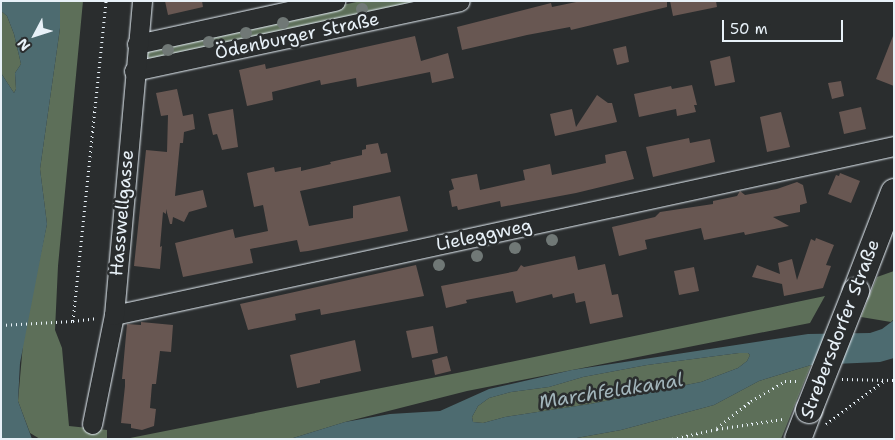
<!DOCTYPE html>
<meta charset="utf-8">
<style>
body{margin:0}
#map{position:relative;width:895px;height:440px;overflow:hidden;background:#2a2d2e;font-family:"Shantell Sans",sans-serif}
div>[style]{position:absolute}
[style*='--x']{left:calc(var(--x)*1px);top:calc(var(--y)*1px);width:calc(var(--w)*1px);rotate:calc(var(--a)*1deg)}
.green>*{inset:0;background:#5d6f59}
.water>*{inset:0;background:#4d6b70}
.building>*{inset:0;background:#685752}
.path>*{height:3px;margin-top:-1.5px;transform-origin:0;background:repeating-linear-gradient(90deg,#e8f1f8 0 1px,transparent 0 5px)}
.roads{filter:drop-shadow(0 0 1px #e8f1f8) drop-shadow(0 0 1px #e8f1f8)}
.street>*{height:19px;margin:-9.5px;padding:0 9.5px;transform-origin:9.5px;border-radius:9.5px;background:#2a2d2e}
.secondary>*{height:26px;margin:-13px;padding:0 13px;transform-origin:13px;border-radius:13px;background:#2a2d2e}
.bridges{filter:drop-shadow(0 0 1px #e8f1f8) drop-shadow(0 0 1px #e8f1f8)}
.secondary-bridge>*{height:26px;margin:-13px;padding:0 13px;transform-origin:13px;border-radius:13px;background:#2a2d2e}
.trees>*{width:12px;height:12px;margin:-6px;border-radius:50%;background:#707876}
span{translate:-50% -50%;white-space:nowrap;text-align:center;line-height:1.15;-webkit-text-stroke:5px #2a2d2e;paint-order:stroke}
.street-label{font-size:18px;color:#e8f1f8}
.water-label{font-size:19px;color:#a2b5bb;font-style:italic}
.frame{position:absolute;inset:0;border:2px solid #e8f1f8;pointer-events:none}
.north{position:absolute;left:10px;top:10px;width:50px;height:50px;-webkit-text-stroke:4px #2a2d2e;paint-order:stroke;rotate:230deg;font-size:14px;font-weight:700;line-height:20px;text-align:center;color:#e8f1f8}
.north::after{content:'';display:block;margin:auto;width:18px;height:22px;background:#e8f1f8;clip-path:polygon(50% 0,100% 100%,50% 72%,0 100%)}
.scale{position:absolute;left:722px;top:20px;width:121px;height:22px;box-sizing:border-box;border:2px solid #e8f1f8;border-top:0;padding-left:6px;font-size:15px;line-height:18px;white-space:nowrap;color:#e8f1f8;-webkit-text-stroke:4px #2a2d2e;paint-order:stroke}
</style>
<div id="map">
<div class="green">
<i style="clip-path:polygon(60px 1px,83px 1px,58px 266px,55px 330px,62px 348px,69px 426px,107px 430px,107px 439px,40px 439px,30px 433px,18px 401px,24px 332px,47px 224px,40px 169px,60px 28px)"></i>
<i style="clip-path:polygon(361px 1px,428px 1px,152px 60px,145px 55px,146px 52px,158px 45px)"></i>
<i style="clip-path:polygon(1px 11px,7px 16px,14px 34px,21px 64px,15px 73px,16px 89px,14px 93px,1px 73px)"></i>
<i style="clip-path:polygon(894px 271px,894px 319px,891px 322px,861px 317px,877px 277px)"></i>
<i style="clip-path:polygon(825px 296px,810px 323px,467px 391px,345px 422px,290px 439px,125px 439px,467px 371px)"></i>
<i style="clip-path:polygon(739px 353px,748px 353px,750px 355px,747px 361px,738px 368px,701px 382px,590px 404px,505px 417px,483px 423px,473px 422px,472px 417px,478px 406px,489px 398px,511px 392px,549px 387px,583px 377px,647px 365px)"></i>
<i style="clip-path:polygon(811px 365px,781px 439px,571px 439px,621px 430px,714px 405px,759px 381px)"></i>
</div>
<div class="water">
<i style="clip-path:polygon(1px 1px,60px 1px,60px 28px,40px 169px,47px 224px,20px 363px,18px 401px,32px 439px,1px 439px,1px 73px,14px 93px,16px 89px,15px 73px,21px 64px,14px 34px,7px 16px,1px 11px)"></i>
<i style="clip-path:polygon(evenodd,894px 320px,894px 358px,880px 362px,811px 365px,759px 381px,714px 405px,621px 430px,571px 439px,290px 439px,345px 422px,390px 414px,440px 411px,489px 389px,572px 370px,808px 334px,870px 333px,882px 329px,894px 320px,739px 353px,748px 353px,750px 355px,747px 361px,738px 368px,701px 382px,590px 404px,505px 417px,483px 423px,473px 422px,472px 417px,478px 406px,489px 398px,511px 392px,549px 387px,583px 377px,647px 365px,739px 353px)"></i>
</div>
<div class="building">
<i style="clip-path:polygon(165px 1px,202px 1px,203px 7px,168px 15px)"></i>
<i style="clip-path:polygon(581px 1px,667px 1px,667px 7px,571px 30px,570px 27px,527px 35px,462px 50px,457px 27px,551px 3px,552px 7px)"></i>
<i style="clip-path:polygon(670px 1px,716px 1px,717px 7px,673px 16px)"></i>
<i style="clip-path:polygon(415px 36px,421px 61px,448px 53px,454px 78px,432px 83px,430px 72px,357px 87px,356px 78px,321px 85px,320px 80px,272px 92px,273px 100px,247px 106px,239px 70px,265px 64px,266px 69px)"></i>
<i style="clip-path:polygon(893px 36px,894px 36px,894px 86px,876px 79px)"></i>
<i style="clip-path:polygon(626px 46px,629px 62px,617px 65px,613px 49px)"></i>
<i style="clip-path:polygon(730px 56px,735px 82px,715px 86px,710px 61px)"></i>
<i style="clip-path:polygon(841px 81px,844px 96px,832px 99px,828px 83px)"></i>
<i style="clip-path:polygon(692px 85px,697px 105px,694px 105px,696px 112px,677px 116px,676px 109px,639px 117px,634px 94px,671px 86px,672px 89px)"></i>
<i style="clip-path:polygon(177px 89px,183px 116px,193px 114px,195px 129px,184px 132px,183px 143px,180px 143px,175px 196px,203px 190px,207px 207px,189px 212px,184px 222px,173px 217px,172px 224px,170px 224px,166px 209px,166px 214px,163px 212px,160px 247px,162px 246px,160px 269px,134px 266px,146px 150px,167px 152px,168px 115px,161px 116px,156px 93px)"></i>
<i style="clip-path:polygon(597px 95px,608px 103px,612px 103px,617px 122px,555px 136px,550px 114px,572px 109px,576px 127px)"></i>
<i style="clip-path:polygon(861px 107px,866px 129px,844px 134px,839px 112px)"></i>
<i style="clip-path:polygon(233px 109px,238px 147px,222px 150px,217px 134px,213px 135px,208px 114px)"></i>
<i style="clip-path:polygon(781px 112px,790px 147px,767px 152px,760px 117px)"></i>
<i style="clip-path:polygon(689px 138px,690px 143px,710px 139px,715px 162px,653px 177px,646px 147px)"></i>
<i style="clip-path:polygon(378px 143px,381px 154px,387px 153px,391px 172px,300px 191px,309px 226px,353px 218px,353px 206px,400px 196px,408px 231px,308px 251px,300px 252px,297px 240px,250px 249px,253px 263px,183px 277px,175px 243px,233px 229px,235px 238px,268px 231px,263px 205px,254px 207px,247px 173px,274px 167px,275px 172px,301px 167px,301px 171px,331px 164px,330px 162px,362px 155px,362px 150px,366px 149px,366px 145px)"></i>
<i style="clip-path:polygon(623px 151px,626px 151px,634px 179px,576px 193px,501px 207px,500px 201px,458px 210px,457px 206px,452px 207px,449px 191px,454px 189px,451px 179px,477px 174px,480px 190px,525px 180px,523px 170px,550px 164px,552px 175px,606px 163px,605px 155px)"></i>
<i style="clip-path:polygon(840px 173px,860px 181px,851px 203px,828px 194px,836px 175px,839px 176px)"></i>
<i style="clip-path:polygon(797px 182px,803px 185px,807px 203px,800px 205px,800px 212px,773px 217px,789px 226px,745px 235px,744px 232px,704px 240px,701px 228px,645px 240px,647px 249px,619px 256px,612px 227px,655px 217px,660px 212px,713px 204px,713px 201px,737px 196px,740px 191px,745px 195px,777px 189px)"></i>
<i style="clip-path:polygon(816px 238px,834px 245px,826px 265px,831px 266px,823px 288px,784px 296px,782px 284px,752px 277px,757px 265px,780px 274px,778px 263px,792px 259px,797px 280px,811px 239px,815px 241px)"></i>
<i style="clip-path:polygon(575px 256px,578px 270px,605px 264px,612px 295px,618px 294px,623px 317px,590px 324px,585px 301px,576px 303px,574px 293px,553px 298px,552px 294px,516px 303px,513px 291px,466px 300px,467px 303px,446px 308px,441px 286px,517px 271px,521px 265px,524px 267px)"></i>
<i style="clip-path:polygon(416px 265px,424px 296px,321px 315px,320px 309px,295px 314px,296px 320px,248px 330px,240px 304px)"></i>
<i style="clip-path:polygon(694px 267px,699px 291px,679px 295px,674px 271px)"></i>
<i style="clip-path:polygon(141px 322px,173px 325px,171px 352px,160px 351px,156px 384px,152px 384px,150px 408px,156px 409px,154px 426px,142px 430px,131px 428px,131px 424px,121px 423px,125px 386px,125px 379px,122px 379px,127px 324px,141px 325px)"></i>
<i style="clip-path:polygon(433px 326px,438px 353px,412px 358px,406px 331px)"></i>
<i style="clip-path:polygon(355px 340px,361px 371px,320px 380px,320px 383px,297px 388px,290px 355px)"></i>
<i style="clip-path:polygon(447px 356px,451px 371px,435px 375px,432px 360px)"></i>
</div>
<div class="path">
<i style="--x:73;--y:321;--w:322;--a:-84.1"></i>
<i style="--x:1;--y:325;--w:72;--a:-3.2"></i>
<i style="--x:73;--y:321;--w:25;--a:-7"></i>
<i style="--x:842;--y:379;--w:52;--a:1.1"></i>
<i style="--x:826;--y:424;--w:72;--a:-36.6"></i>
<i style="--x:717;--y:428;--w:43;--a:-38.5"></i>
<i style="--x:751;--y:401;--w:39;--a:-30"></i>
<i style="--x:785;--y:381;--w:14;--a:0"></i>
<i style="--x:672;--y:439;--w:46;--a:-12.5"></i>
<i style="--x:717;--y:429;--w:67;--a:-8.6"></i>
</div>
<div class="roads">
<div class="street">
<i style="--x:137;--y:44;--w:203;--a:-12.3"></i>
<i style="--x:134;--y:71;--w:333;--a:-12.1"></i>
<i style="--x:114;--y:315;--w:798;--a:-12.23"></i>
<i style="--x:92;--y:424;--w:111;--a:-78.6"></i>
<i style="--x:114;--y:315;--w:315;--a:-84.9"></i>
</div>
<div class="secondary">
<i style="--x:856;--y:291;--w:106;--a:-69"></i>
<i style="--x:798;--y:439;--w:31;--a:-69"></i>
</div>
</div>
<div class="bridges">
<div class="secondary-bridge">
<i style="--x:809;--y:410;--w:128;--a:-68.4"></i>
</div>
</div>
<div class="trees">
<i style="left:362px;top:9px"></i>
<i style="left:283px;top:23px"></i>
<i style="left:246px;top:33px"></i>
<i style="left:209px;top:42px"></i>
<i style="left:168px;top:50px"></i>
<i style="left:552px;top:240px"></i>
<i style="left:515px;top:248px"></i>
<i style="left:477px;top:256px"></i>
<i style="left:439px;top:265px"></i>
</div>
<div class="street-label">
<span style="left:297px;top:36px;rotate:-12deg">Ödenburger Straße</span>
<span style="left:122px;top:213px;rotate:-85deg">Hasswellgasse</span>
<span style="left:484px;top:235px;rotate:-12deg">Lieleggweg</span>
<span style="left:840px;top:329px;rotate:-69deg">Strebersdorfer Straße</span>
</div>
<div class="water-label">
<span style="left:611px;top:391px;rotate:-9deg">Marchfeldkanal</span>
</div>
<div class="frame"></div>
<div class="north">N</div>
<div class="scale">50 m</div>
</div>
